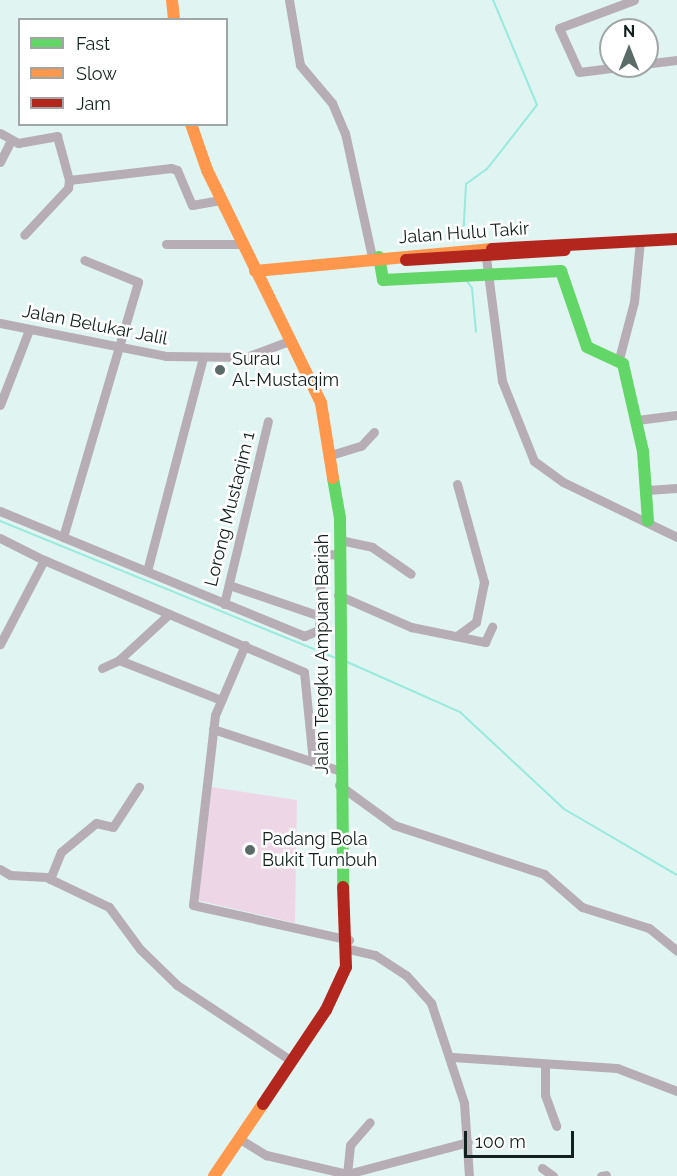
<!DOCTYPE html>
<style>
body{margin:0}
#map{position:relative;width:677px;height:1176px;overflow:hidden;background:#e0f5f1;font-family:Raleway,sans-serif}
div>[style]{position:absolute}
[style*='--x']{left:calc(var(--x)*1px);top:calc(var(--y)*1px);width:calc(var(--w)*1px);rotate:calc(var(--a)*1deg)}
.green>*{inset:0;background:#edd7e7}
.stream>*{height:2px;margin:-1px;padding:0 1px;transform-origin:1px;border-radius:1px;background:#97eadc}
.street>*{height:9px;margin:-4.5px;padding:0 4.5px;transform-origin:4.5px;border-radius:4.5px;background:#b6aeb4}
.fast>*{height:12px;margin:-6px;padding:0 6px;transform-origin:6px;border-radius:6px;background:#63d668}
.slow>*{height:12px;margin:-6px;padding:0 6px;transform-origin:6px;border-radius:6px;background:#ff974d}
.jam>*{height:12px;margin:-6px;padding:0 6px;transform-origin:6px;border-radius:6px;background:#b3261e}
.dots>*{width:16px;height:16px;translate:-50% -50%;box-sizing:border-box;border:3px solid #fff;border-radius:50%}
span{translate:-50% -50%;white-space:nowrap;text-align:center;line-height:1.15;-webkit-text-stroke:5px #fff;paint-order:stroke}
.street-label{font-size:18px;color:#12211e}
.poi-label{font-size:18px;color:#12211e}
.left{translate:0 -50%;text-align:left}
.legend{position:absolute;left:18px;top:18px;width:210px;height:108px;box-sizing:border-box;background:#fff;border:2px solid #a0a6a5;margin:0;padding:8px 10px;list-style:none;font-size:18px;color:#12211e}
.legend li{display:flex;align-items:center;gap:12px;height:30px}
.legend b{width:30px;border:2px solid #a0a6a5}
.north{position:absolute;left:599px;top:18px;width:60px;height:60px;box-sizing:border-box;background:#fff;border:2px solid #a0a6a5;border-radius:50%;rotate:0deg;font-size:16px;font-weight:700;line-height:24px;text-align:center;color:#12211e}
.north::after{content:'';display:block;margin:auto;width:21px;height:27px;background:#5a6b68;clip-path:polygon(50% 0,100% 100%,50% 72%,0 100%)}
.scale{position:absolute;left:464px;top:1131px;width:110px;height:27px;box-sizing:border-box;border:3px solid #12211e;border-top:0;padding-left:8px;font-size:18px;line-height:21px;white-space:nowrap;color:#12211e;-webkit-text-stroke:4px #fff;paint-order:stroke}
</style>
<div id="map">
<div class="green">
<i style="clip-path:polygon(211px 787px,297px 800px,295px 923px,196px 900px)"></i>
</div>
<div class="stream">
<i style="--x:463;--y:240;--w:56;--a:-86.9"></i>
<i style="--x:466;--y:184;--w:26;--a:-36"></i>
<i style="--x:487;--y:169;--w:81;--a:-52"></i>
<i style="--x:537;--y:105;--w:114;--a:-112.7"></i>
<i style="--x:466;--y:280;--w:10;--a:53"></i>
<i style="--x:472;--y:288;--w:44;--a:84.8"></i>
<i style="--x:0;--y:521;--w:361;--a:22.2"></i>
<i style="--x:345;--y:661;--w:126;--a:23.9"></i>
<i style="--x:460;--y:712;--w:142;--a:43"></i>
<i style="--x:564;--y:809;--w:131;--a:30.3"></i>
</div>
<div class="street">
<i style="--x:289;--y:0;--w:66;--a:80.4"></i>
<i style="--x:300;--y:65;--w:50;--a:49.9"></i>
<i style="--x:332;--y:103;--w:33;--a:67"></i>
<i style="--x:345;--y:133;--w:127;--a:77.7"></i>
<i style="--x:634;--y:0;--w:80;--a:159.5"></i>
<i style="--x:559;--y:28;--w:48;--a:65.6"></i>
<i style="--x:579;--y:72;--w:99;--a:-7"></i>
<i style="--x:0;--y:133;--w:21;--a:29"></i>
<i style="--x:18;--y:143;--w:40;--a:-10"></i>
<i style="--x:57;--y:136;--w:46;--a:74.7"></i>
<i style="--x:69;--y:180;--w:8;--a:97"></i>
<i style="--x:68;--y:188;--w:64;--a:133.1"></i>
<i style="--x:0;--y:162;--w:22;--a:-63"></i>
<i style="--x:69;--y:180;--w:103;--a:-6.7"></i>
<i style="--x:171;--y:168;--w:6;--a:18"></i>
<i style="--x:177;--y:170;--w:38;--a:67"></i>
<i style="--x:192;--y:205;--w:29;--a:-10"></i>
<i style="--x:166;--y:244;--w:76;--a:0"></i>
<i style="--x:485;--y:250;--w:132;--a:82.6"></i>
<i style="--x:502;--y:381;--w:86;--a:68.2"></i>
<i style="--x:534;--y:461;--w:36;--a:36"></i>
<i style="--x:563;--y:482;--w:127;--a:25.8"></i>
<i style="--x:0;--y:323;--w:169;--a:11.2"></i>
<i style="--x:166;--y:356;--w:80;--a:0.7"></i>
<i style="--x:246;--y:357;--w:46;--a:-20.4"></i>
<i style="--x:619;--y:359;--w:59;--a:-75.3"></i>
<i style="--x:634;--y:302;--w:61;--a:-84.4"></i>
<i style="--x:0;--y:405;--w:80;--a:-68.9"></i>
<i style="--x:637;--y:420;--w:40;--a:-7.1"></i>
<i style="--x:334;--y:454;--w:28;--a:-17"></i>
<i style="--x:361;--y:446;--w:19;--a:-47"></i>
<i style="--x:457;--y:484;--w:102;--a:74.6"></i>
<i style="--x:484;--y:582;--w:41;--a:101.3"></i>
<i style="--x:476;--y:622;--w:24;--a:144"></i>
<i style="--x:647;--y:490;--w:30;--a:-4"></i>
<i style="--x:0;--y:511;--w:68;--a:22.4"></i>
<i style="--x:63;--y:537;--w:266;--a:-73.6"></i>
<i style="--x:138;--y:282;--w:58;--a:-157.8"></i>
<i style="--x:63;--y:537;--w:261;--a:22.3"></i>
<i style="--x:304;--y:636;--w:16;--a:-22"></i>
<i style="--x:319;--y:630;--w:68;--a:-88.3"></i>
<i style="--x:321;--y:562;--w:11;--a:-45"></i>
<i style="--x:329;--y:554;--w:10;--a:6"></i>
<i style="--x:0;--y:538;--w:49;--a:26.6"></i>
<i style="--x:44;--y:560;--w:95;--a:117.6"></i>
<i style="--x:340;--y:540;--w:33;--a:12"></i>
<i style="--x:372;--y:547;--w:47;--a:34.7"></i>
<i style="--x:44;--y:560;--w:283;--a:23.3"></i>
<i style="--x:304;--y:672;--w:90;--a:84.3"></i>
<i style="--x:147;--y:571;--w:220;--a:-75.3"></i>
<i style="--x:229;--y:585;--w:96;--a:18.8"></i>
<i style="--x:338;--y:595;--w:80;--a:23.7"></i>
<i style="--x:411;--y:627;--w:76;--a:11.5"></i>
<i style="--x:485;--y:642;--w:17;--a:-65"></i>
<i style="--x:224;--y:604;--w:188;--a:-76.5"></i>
<i style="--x:245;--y:645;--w:76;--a:113.2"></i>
<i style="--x:215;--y:715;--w:191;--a:96.6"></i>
<i style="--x:193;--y:905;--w:160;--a:12.6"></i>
<i style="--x:119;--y:660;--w:68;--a:-42.6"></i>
<i style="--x:102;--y:668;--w:19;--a:-25"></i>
<i style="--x:119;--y:660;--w:110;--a:21.4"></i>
<i style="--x:213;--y:729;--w:132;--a:18.2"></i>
<i style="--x:339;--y:785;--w:68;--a:36"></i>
<i style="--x:394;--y:825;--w:158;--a:18.1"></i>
<i style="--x:544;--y:874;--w:50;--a:41"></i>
<i style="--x:582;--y:907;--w:70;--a:17.4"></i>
<i style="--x:649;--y:928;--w:36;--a:39"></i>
<i style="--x:0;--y:869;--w:12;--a:31"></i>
<i style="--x:10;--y:875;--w:36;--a:3"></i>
<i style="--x:46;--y:877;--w:70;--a:25.5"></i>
<i style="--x:109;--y:907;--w:52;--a:53.6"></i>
<i style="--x:140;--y:949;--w:52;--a:44.2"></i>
<i style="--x:177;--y:985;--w:138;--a:33.5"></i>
<i style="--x:50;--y:879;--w:29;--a:-68"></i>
<i style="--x:61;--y:852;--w:45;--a:-39.6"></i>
<i style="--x:96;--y:823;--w:17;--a:13"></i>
<i style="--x:113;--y:827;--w:48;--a:-57"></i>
<i style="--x:349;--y:949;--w:27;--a:13"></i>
<i style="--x:375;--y:955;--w:37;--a:33"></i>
<i style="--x:406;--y:975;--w:38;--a:48"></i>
<i style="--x:431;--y:1003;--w:105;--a:71.7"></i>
<i style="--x:464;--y:1103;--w:73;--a:86.1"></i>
<i style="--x:452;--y:1057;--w:165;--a:3.8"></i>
<i style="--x:617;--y:1068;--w:64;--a:21"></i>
<i style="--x:545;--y:1066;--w:29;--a:90"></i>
<i style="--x:545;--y:1095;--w:33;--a:70"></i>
<i style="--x:240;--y:1139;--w:31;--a:32"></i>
<i style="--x:266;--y:1155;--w:83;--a:13.2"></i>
<i style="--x:347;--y:1174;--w:125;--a:-14.8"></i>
<i style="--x:542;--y:1168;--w:14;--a:36"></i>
<i style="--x:347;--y:1174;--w:29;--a:-84"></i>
<i style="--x:350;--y:1145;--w:30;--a:-49"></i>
<i style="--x:601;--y:1176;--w:5;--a:-11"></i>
</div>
<div class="fast">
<i style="--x:379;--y:257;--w:23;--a:80"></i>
<i style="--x:383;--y:280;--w:178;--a:-2.9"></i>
<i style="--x:561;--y:271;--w:80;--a:71.1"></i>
<i style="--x:587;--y:347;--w:40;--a:25"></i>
<i style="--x:623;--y:364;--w:89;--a:77.1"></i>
<i style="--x:643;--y:451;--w:70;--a:85.9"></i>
<i style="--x:333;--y:478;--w:41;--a:80.1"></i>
<i style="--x:340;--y:518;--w:369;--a:89.5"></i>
</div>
<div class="slow">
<i style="--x:172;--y:0;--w:20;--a:84"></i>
<i style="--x:191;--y:124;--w:49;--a:70.8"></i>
<i style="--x:207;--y:170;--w:259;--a:63.9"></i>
<i style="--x:321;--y:403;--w:76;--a:80.9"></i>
<i style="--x:255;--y:271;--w:238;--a:-5.3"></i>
<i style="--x:214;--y:1176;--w:87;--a:-55.8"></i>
</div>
<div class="jam">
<i style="--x:492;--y:249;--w:185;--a:-3.1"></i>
<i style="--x:406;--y:260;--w:159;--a:-3.6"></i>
<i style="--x:263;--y:1104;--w:113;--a:-56.2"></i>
<i style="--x:326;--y:1010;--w:47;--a:-65.1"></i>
<i style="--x:346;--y:967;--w:80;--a:-92.1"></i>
</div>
<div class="dots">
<i style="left:220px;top:370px;background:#5a6b68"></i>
<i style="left:250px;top:850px;background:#5a6b68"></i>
</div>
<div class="street-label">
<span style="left:464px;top:233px;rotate:-4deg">Jalan Hulu Takir</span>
<span style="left:95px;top:325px;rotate:11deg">Jalan Belukar Jalil</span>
<span style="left:230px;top:509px;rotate:-76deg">Lorong Mustaqim 1</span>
<span style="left:322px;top:654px;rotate:-90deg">Jalan Tengku Ampuan Bariah</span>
</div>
<div class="poi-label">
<span class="left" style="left:232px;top:370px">Surau<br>Al-Mustaqim</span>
<span class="left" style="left:262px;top:850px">Padang Bola<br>Bukit Tumbuh</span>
</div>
<ul class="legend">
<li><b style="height:8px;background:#63d668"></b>Fast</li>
<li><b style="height:8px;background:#ff974d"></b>Slow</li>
<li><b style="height:8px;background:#b3261e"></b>Jam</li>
</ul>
<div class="north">N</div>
<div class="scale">100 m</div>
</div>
